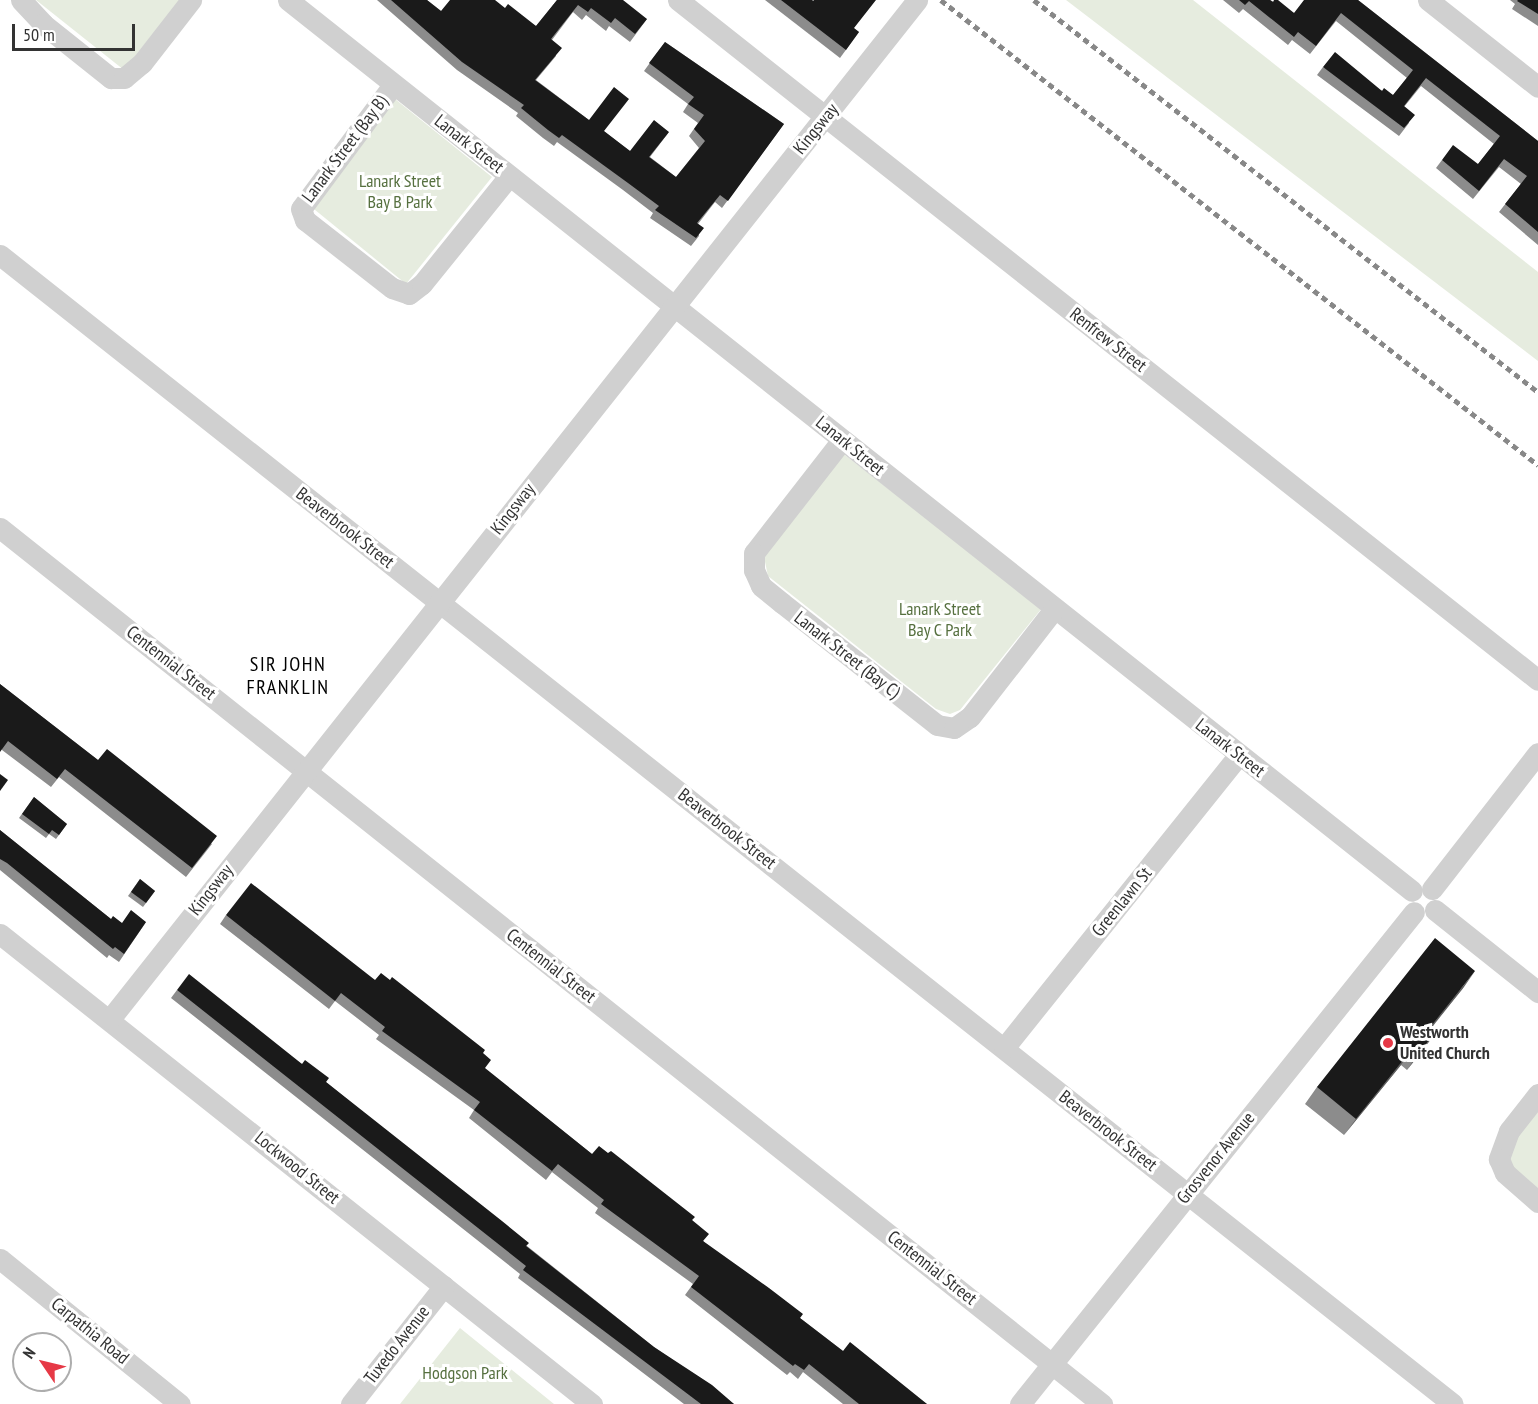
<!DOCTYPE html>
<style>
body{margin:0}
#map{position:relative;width:1538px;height:1404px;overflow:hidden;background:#fff;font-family:"PT Sans Narrow",sans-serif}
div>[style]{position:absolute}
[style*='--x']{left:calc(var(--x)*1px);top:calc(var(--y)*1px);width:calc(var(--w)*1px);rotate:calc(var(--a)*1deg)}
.green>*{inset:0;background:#e6ecdf}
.minor>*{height:21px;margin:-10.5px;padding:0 10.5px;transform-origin:10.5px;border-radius:10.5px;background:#d0d0d0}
.rail>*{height:4.5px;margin-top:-2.25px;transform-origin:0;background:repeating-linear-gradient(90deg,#888 0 6px,transparent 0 10.5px)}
.wall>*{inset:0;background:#8c8c8c}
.shaded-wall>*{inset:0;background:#5f5f5f}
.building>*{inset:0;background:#1a1a1a}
.dots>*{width:16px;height:16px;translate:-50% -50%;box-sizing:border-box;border:3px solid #fff;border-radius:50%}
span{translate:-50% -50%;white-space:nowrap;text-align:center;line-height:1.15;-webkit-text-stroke:6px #fff;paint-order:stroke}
.street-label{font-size:18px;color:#333}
.park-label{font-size:18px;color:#56703f}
.poi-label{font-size:18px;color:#333;font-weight:700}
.left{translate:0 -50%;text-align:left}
.neighbourhood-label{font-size:20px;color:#000;letter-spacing:1.5px}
.north{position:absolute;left:12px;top:1332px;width:60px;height:60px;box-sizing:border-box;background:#fff;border:2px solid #adadad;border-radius:50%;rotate:305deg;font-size:16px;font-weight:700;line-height:24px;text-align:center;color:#333}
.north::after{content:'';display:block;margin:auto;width:21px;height:27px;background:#e63946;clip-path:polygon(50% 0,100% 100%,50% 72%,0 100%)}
.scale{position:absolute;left:12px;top:24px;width:123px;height:27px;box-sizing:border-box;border:3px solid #333;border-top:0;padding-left:8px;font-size:18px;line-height:21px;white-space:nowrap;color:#333;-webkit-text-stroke:4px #fff;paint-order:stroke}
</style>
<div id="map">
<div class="green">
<i style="clip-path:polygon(36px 0,180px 0,124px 70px)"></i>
<i style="clip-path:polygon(1066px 0,1193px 0,1538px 272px,1538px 361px)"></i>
<i style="clip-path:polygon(395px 99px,492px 177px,406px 284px,309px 205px)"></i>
<i style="clip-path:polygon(841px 452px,1042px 608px,960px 710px,950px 714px,936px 709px,768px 576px,764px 557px)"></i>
<i style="clip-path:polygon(1538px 1094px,1538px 1202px,1517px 1184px,1501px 1145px)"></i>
<i style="clip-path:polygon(460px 1328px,554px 1404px,400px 1404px)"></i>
</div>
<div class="minor">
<i style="--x:21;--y:0;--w:33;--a:47"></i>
<i style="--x:43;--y:24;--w:87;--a:38.5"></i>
<i style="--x:111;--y:78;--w:13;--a:0"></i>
<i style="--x:124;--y:78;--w:23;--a:-40"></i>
<i style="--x:142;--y:63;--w:80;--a:-52.1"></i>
<i style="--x:288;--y:0;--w:1434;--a:38.4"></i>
<i style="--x:678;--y:0;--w:1096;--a:38.33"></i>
<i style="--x:1428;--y:0;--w:140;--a:38.3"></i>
<i style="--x:393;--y:85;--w:154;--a:126.6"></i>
<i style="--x:301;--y:209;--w:12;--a:70"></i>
<i style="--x:305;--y:220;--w:110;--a:38"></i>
<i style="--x:392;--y:288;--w:18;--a:19"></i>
<i style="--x:409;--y:294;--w:16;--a:-38"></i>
<i style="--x:422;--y:284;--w:139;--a:-51.1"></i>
<i style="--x:0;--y:255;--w:1852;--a:38.34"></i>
<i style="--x:842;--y:440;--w:143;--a:127.9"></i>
<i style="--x:754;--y:553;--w:17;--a:90"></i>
<i style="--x:754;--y:570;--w:17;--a:66"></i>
<i style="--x:761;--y:586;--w:27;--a:39"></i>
<i style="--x:782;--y:603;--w:197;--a:38.2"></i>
<i style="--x:937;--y:725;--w:17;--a:10"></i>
<i style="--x:954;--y:728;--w:19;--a:-35"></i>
<i style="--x:970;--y:717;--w:137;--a:-52.1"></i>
<i style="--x:0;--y:528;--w:1408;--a:38.48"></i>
<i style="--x:1432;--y:889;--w:172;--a:-52.1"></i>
<i style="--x:1435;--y:910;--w:132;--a:38.5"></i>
<i style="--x:0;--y:934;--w:756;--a:38.45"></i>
<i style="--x:110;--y:1019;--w:1300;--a:-51.62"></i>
<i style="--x:1004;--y:1048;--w:376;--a:-51.3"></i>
<i style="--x:1538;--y:1094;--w:47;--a:128.1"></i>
<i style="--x:1509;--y:1131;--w:30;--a:110"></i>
<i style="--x:1499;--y:1159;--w:15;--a:67"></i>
<i style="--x:1505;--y:1173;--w:44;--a:41.3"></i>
<i style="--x:0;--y:1259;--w:231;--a:38.9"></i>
<i style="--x:351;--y:1404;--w:150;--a:-51.8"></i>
<i style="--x:1020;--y:1404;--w:630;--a:-51.31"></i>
</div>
<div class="rail">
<i style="--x:941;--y:0;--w:757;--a:37.91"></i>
<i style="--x:1034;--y:0;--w:638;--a:37.87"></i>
</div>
<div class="wall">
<i style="clip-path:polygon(377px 0,427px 0,441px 11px,505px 8px,536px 26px,557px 0,647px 19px,630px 42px,609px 26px,606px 31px,586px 15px,582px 20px,573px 12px,552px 40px,556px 56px,536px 80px,630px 151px,669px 132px,650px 157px,676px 177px,699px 148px,689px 136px,698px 123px,683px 112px,688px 104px,644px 71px,665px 42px,784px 124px,722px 208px,715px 202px,698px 224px,699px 236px,691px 246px,650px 218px,653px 213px,623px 190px,557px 142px,554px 146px,543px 138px,516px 116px,518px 113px,457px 70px)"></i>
<i style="clip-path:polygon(765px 0,812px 0,859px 32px,840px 58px)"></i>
<i style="clip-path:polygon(1223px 0,1270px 0,1294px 13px,1358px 0,1538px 141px,1538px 245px,1499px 212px,1521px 184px,1499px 167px,1473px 199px,1436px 168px,1442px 160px,1478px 164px,1494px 144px,1421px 86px,1404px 107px,1409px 123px,1399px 136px,1317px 75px,1323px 67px,1393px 95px,1407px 78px,1336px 21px,1310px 54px,1292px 40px,1288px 45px,1243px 9px,1239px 13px)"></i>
<i style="clip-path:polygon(1510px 0,1538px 0,1538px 26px,1512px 9px,1515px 4px)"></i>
<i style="clip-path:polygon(0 684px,98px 760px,212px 844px,186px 877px,59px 777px,51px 787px,2px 750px)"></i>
<i style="clip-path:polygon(34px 797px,67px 824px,56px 839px,49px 834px,46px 838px,19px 818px)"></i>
<i style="clip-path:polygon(0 830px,111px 919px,122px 923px,146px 922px,119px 962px,109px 955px,107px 958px,0 870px)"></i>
<i style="clip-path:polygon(140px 879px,155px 891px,143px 907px,128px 896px)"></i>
<i style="clip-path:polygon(226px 915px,375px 980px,483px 1053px,485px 1069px,592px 1154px,692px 1220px,704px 1242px,800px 1318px,843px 1351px,927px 1404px,843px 1404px,803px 1372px,798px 1379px,790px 1372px,787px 1375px,685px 1295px,693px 1284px,595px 1213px,598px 1208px,552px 1172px,546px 1180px,469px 1118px,474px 1110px,376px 1039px,379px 1035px,335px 1001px,329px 1009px,220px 924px)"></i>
<i style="clip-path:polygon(1464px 987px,1433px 1025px,1426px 1046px,1407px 1070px,1401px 1065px,1344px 1135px,1305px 1104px,1317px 1087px)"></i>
<i style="clip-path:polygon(177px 990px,302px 1064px,326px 1082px,527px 1246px,654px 1347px,734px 1404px,684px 1404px,518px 1278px,520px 1274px,171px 998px)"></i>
</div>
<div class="shaded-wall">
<i style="clip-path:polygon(1475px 971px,1464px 987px,1421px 1041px,1432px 1025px)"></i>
<i style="clip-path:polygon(1438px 1029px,1426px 1046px,1407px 1070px,1418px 1054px)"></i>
<i style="clip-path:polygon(1412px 1049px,1401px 1065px,1344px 1135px,1356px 1119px)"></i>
</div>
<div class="building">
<i style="clip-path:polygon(391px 0,427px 0,441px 11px,450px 0,495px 0,505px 8px,508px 4px,536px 26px,557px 0,623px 0,647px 19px,635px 34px,615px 18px,611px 23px,591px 8px,588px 12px,578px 5px,551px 39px,562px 48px,535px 80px,589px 120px,614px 87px,629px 99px,604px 131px,630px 151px,654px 120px,669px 132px,649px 157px,676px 177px,705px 141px,694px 129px,704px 115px,688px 104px,694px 97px,649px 63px,665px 42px,784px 124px,728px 201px,720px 195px,697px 223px,704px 228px,696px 238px,655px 210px,659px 206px,628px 183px,562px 135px,559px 138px,548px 130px,521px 108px,524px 105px,462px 62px)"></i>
<i style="clip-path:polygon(781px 0,812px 0,813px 1px,814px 0,876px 0,854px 28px,859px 32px,846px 50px)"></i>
<i style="clip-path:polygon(1239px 0,1270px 0,1273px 2px,1274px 0,1278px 0,1294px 13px,1304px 0,1358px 0,1538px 141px,1538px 232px,1505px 204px,1527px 176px,1504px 159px,1479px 191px,1442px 160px,1453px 145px,1478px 164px,1500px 136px,1426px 78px,1404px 106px,1415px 115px,1404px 128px,1323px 67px,1335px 52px,1382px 91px,1384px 88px,1393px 95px,1413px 70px,1341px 13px,1316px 46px,1298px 32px,1294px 37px,1249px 1px,1245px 5px)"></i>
<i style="clip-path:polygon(1518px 0,1538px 0,1538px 14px,1517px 1px)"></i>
<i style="clip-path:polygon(0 684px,98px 760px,107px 749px,217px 836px,192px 868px,65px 769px,57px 779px,8px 741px,0 752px)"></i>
<i style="clip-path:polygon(0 774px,8px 780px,0 791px)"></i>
<i style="clip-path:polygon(34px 797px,67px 824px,59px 835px,52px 830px,49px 834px,22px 814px)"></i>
<i style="clip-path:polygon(0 830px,111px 919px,113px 916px,122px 923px,131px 910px,146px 922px,124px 954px,115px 947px,113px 949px,7px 863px,0 859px)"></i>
<i style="clip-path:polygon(140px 879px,155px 891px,146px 903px,131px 892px)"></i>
<i style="clip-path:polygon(251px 883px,375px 980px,381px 973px,390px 980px,392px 977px,485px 1050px,483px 1053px,491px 1060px,485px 1068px,592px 1154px,599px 1146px,608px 1153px,611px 1151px,695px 1217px,692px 1220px,709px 1234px,703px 1241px,769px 1288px,803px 1314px,800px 1318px,843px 1351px,850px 1342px,927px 1404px,859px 1404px,809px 1364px,804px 1370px,795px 1364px,793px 1366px,691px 1287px,699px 1276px,601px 1204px,604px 1200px,558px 1164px,552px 1171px,474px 1110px,480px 1102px,382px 1031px,385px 1027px,341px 993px,335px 1001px,226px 915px)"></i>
<i style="clip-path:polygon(1435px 938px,1475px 971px,1432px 1025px,1438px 1029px,1418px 1054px,1412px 1049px,1356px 1119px,1317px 1087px)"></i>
<i style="clip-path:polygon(189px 974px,302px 1064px,305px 1060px,329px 1078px,326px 1082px,502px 1221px,529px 1243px,526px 1246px,654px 1347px,712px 1385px,734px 1404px,701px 1404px,523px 1270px,526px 1266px,177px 990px)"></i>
</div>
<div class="dots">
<i style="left:1388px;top:1043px;background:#e63946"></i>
</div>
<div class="street-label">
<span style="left:816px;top:129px;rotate:-51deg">Kingsway</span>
<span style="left:469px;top:144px;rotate:38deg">Lanark Street</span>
<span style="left:345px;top:149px;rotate:-53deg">Lanark Street (Bay B)</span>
<span style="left:1108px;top:340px;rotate:38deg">Renfrew Street</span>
<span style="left:850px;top:446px;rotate:39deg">Lanark Street</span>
<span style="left:513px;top:509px;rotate:-52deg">Kingsway</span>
<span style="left:345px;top:528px;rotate:38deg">Beaverbrook Street</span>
<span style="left:847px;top:655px;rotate:38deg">Lanark Street (Bay C)</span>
<span style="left:171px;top:663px;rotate:38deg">Centennial Street</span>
<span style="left:1230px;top:748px;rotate:38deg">Lanark Street</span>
<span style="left:727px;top:829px;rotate:38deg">Beaverbrook Street</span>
<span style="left:211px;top:890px;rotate:-52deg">Kingsway</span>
<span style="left:1122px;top:902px;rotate:-51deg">Greenlawn St</span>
<span style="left:551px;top:966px;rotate:38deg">Centennial Street</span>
<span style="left:1108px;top:1131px;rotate:38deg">Beaverbrook Street</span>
<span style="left:1216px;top:1158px;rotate:-51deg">Grosvenor Avenue</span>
<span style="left:297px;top:1168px;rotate:39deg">Lockwood Street</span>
<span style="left:932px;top:1268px;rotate:38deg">Centennial Street</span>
<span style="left:90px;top:1331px;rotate:39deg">Carpathia Road</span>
<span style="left:397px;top:1345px;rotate:-52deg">Tuxedo Avenue</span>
</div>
<div class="park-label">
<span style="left:400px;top:192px">Lanark Street<br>Bay B Park</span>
<span style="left:940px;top:620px">Lanark Street<br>Bay C Park</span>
<span style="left:465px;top:1373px">Hodgson Park</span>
</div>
<div class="poi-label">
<span class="left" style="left:1400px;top:1043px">Westworth<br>United Church</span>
</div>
<div class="neighbourhood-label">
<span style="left:288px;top:676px">SIR JOHN<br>FRANKLIN</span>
</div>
<div class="north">N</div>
<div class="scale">50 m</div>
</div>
